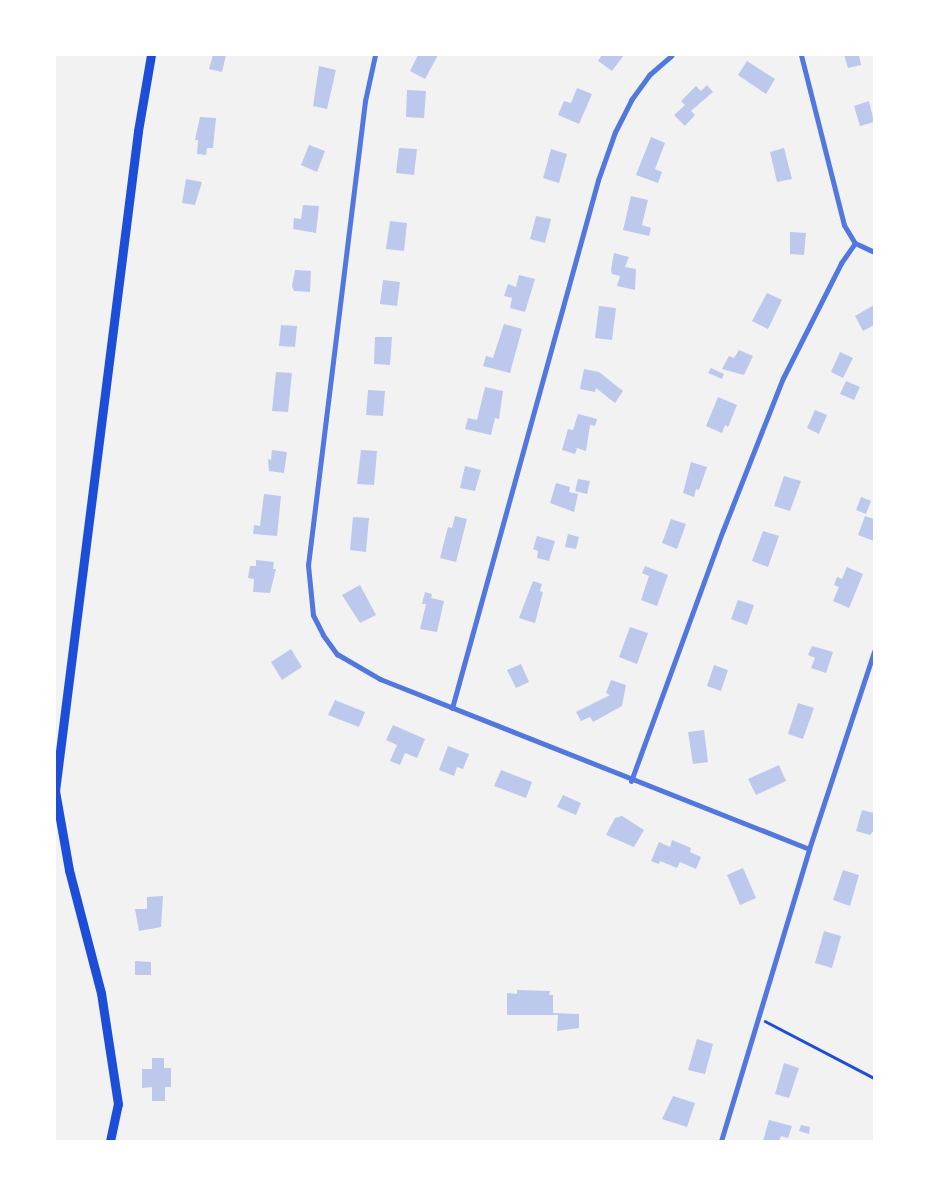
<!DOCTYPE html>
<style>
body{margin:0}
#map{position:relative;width:929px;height:1196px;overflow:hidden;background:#f2f2f2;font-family:Inter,sans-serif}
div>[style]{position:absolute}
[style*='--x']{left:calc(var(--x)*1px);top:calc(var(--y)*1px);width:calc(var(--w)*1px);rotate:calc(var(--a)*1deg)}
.building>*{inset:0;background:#bdc9ec}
.path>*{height:2.5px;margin:-1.25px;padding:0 1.25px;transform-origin:1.25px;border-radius:1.25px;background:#1d4ed8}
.minor>*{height:5px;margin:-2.5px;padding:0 2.5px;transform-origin:2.5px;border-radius:2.5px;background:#5277de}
.secondary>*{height:9px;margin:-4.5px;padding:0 4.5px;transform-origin:4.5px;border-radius:4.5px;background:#1d4ed8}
span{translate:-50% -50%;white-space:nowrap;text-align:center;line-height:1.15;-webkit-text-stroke:5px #fff;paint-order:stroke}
.frame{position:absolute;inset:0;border:56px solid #fff;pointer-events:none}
</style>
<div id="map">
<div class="building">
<i style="clip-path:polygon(213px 55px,226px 55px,222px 72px,209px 69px)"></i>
<i style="clip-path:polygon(418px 55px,438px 55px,425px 79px,410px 71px)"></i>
<i style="clip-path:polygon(602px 55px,624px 55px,612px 71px,598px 61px)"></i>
<i style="clip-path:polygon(844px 55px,859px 55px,861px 65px,848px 68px)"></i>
<i style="clip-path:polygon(747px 61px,775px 79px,766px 94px,738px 75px)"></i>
<i style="clip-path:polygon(319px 66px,336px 70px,327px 109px,313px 106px)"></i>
<i style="clip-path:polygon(707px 85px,713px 92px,691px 111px,695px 115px,685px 126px,674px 115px,685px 105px,681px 101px,696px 86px,701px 91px)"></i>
<i style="clip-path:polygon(577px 88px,592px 94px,579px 124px,558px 115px,564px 101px,571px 103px)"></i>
<i style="clip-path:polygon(407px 90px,426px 91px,424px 118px,406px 117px)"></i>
<i style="clip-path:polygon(869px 101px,874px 122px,860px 126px,854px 106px)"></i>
<i style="clip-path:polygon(200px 117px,216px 118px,213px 148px,207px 148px,206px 155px,197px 154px,198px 140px,195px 140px)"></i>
<i style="clip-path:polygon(651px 137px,665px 143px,655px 169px,662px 172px,658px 183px,636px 175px)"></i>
<i style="clip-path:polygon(309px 145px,325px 151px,317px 172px,301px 165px)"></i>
<i style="clip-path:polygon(399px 148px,417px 149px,414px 175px,396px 173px)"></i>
<i style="clip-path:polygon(784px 148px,792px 179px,777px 182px,770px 152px)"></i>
<i style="clip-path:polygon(551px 149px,567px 154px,559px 183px,543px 178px)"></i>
<i style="clip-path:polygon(186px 179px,202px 182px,195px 205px,182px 203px)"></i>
<i style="clip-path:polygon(631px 196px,648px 200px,642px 225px,651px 228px,649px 236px,623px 230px)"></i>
<i style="clip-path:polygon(303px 205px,319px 206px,316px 233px,293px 229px,294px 218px,301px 219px)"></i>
<i style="clip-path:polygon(536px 216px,551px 219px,545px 243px,530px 239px)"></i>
<i style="clip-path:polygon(390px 221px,407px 223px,404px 251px,386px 249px)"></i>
<i style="clip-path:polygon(790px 232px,806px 233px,804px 255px,790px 254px)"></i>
<i style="clip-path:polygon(614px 253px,629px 257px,625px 267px,636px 269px,635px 290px,617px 286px,620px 276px,612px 274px,611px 270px)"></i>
<i style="clip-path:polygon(295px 270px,311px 271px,310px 292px,294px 291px,292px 286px)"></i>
<i style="clip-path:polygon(519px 275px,535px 279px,525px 312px,510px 308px,512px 298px,504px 296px,508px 284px,516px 287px)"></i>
<i style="clip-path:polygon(383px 280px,400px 282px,397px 306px,380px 304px)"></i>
<i style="clip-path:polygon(767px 293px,782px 300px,768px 329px,752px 321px)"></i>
<i style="clip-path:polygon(874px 305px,874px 325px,863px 331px,855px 316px)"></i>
<i style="clip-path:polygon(599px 306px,616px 308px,612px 340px,595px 338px)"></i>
<i style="clip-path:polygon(504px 324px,522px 329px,510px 373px,483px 366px,486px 356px,493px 358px)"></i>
<i style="clip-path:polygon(281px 325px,297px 326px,295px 347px,279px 346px)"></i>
<i style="clip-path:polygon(375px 337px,392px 337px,390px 365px,374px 364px)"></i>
<i style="clip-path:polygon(739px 350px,753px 356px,744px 375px,722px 369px,729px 356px,734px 358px)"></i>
<i style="clip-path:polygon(840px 352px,853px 358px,843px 378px,831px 372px)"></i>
<i style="clip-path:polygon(711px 368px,724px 374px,722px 379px,708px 373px)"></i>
<i style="clip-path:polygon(584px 369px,599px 372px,623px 391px,615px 403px,596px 388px,595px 392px,580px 389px)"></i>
<i style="clip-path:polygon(276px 372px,292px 373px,288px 412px,272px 411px)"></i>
<i style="clip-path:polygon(846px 381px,860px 387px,854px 400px,840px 394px)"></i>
<i style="clip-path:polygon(485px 387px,503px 391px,499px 419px,495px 418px,491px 435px,465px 429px,468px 418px,477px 420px)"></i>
<i style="clip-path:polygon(368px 390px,385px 391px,383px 416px,366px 415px)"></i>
<i style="clip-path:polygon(718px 397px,737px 405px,728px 427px,725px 425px,722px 433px,706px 426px)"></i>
<i style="clip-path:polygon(815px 410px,827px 415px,819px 434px,807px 428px)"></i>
<i style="clip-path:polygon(578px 414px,597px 419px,595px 426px,590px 425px,586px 451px,577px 448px,575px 454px,562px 450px,568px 429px,573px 430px)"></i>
<i style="clip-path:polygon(272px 450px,287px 452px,284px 473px,269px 471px,268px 459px,271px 460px)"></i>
<i style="clip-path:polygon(361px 450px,377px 451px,374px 485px,357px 484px)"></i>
<i style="clip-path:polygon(691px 462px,707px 467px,699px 490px,696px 489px,694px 497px,683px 493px)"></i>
<i style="clip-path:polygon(465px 466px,481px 470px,475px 491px,460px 488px)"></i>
<i style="clip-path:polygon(784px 476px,801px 481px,790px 511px,774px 506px)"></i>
<i style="clip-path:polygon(578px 479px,590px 481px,587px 494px,575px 491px)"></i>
<i style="clip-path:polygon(556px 483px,570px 487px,569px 492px,578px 494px,574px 512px,550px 503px)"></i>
<i style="clip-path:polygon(264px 494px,281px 496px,277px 536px,253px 534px,254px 525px,260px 526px)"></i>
<i style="clip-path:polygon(861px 497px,871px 501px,866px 514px,856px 510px)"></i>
<i style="clip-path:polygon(455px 516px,467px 519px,456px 562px,440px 558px,448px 527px,452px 528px)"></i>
<i style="clip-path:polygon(865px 516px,874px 519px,874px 541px,858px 535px)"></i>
<i style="clip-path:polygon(353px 517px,369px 518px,366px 552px,350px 550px)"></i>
<i style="clip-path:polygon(671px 519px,686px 524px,677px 549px,662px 543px)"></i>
<i style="clip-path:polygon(763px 531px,779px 536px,768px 567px,752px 561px)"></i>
<i style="clip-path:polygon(568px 534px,579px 537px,576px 549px,565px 547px)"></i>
<i style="clip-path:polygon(537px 536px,555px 541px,549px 561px,537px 558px,538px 551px,533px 549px)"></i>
<i style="clip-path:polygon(256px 560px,274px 562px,273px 569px,276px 569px,270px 593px,253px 592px,254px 579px,248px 578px,250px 566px,256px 566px)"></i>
<i style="clip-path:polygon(645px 566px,668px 575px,657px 606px,641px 600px,649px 576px,642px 573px)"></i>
<i style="clip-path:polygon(847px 567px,863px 574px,849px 608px,833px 601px,839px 587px,834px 585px,837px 577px,842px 579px)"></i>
<i style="clip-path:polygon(533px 581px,542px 584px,540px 591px,543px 592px,535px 623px,519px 618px)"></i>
<i style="clip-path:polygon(360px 585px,376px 615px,360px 623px,342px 595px)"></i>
<i style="clip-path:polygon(425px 592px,432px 594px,431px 598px,444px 601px,437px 632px,420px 629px,426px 604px,422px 604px)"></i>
<i style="clip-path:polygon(738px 600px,754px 605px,747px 625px,731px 619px)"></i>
<i style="clip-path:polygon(630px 627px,648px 633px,637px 664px,619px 657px)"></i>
<i style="clip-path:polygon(812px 646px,833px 652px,826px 673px,811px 668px,815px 658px,808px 655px)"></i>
<i style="clip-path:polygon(291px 649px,302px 667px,282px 680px,271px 662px)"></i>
<i style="clip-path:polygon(521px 664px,529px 682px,516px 688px,507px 670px)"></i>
<i style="clip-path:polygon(714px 665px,728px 670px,721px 691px,707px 686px)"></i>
<i style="clip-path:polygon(611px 680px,626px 685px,622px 706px,593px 722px,590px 717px,581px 721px,576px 712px,610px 695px,606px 693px)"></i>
<i style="clip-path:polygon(335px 700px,365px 712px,359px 727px,328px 715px)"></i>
<i style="clip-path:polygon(798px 703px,814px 708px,803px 739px,788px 734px)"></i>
<i style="clip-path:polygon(393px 725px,425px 739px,417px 758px,405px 753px,400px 765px,390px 761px,397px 745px,386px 740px)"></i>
<i style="clip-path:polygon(704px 730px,708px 762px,693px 764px,688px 732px)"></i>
<i style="clip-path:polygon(448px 746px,469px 754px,463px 769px,457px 767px,454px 776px,439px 770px)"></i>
<i style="clip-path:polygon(779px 765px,786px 781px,756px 795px,748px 779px)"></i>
<i style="clip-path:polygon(501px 770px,532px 782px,526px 798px,494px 786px)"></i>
<i style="clip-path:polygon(563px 795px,581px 803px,576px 815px,557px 807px)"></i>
<i style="clip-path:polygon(862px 810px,874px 813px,874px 830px,870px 835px,856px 831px)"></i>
<i style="clip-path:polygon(622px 816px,644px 830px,634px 847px,606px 835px,615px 818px)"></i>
<i style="clip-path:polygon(672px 840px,691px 848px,690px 852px,701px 857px,696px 869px,680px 862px,677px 868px,660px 861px,659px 864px,651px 861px,659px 842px,670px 847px)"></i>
<i style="clip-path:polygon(743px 868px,756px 898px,740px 905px,727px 875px)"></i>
<i style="clip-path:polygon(843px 870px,859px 875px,850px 906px,833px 900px)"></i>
<i style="clip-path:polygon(163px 896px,161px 927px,139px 931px,135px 909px,147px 909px,147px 897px)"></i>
<i style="clip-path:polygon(824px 931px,841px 936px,832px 968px,815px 963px)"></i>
<i style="clip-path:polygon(135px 961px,151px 962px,151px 975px,135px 975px)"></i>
<i style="clip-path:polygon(517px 990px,550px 991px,549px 995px,553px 995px,553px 1013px,579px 1014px,579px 1028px,557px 1031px,558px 1015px,507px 1015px,507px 993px,517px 994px)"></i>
<i style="clip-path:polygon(697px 1039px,713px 1044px,705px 1074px,688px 1070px)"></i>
<i style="clip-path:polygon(152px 1058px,164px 1058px,164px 1068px,171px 1068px,171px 1087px,165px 1087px,165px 1101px,152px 1101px,152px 1087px,142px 1088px,142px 1069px,152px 1069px)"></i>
<i style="clip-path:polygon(784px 1063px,799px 1068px,789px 1098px,775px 1094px)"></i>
<i style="clip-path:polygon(673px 1096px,695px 1103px,687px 1127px,662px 1119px)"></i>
<i style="clip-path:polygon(769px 1120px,792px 1126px,788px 1138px,781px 1136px,779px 1141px,763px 1141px)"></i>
<i style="clip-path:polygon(801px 1125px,810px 1127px,809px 1134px,799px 1131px)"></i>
</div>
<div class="path">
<i style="--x:765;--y:1021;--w:123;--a:27.6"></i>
</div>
<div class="minor">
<i style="--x:375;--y:55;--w:47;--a:102.3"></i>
<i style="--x:365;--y:101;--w:467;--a:97"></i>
<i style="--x:308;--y:565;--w:50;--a:84.3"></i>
<i style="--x:313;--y:615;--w:22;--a:63"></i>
<i style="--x:323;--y:635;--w:24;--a:54"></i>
<i style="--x:337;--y:654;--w:50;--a:30.2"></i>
<i style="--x:380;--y:679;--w:461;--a:21.6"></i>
<i style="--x:801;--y:55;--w:175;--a:75.8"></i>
<i style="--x:844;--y:225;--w:21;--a:59"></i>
<i style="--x:855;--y:243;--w:21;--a:25"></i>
<i style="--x:452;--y:708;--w:548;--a:-74.54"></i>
<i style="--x:598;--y:180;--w:51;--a:-70.5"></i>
<i style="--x:615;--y:132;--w:36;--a:-63"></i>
<i style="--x:631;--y:100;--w:31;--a:-54"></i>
<i style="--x:649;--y:75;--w:30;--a:-41"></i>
<i style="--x:631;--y:781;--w:267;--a:-69.9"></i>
<i style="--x:723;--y:530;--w:163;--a:-68.5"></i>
<i style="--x:783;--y:378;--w:129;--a:-63.2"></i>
<i style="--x:841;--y:263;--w:24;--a:-55"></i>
<i style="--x:721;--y:1141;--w:305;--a:-73.2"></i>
<i style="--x:809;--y:849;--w:208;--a:-71.8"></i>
</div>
<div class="secondary">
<i style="--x:110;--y:1141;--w:38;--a:-78"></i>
<i style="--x:118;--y:1104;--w:112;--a:-98.7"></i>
<i style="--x:101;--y:993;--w:127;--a:-104.6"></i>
<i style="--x:69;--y:870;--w:80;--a:-100"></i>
<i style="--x:55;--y:791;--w:665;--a:-82.83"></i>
<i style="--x:138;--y:131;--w:77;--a:-80.3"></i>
</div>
<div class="frame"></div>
</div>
